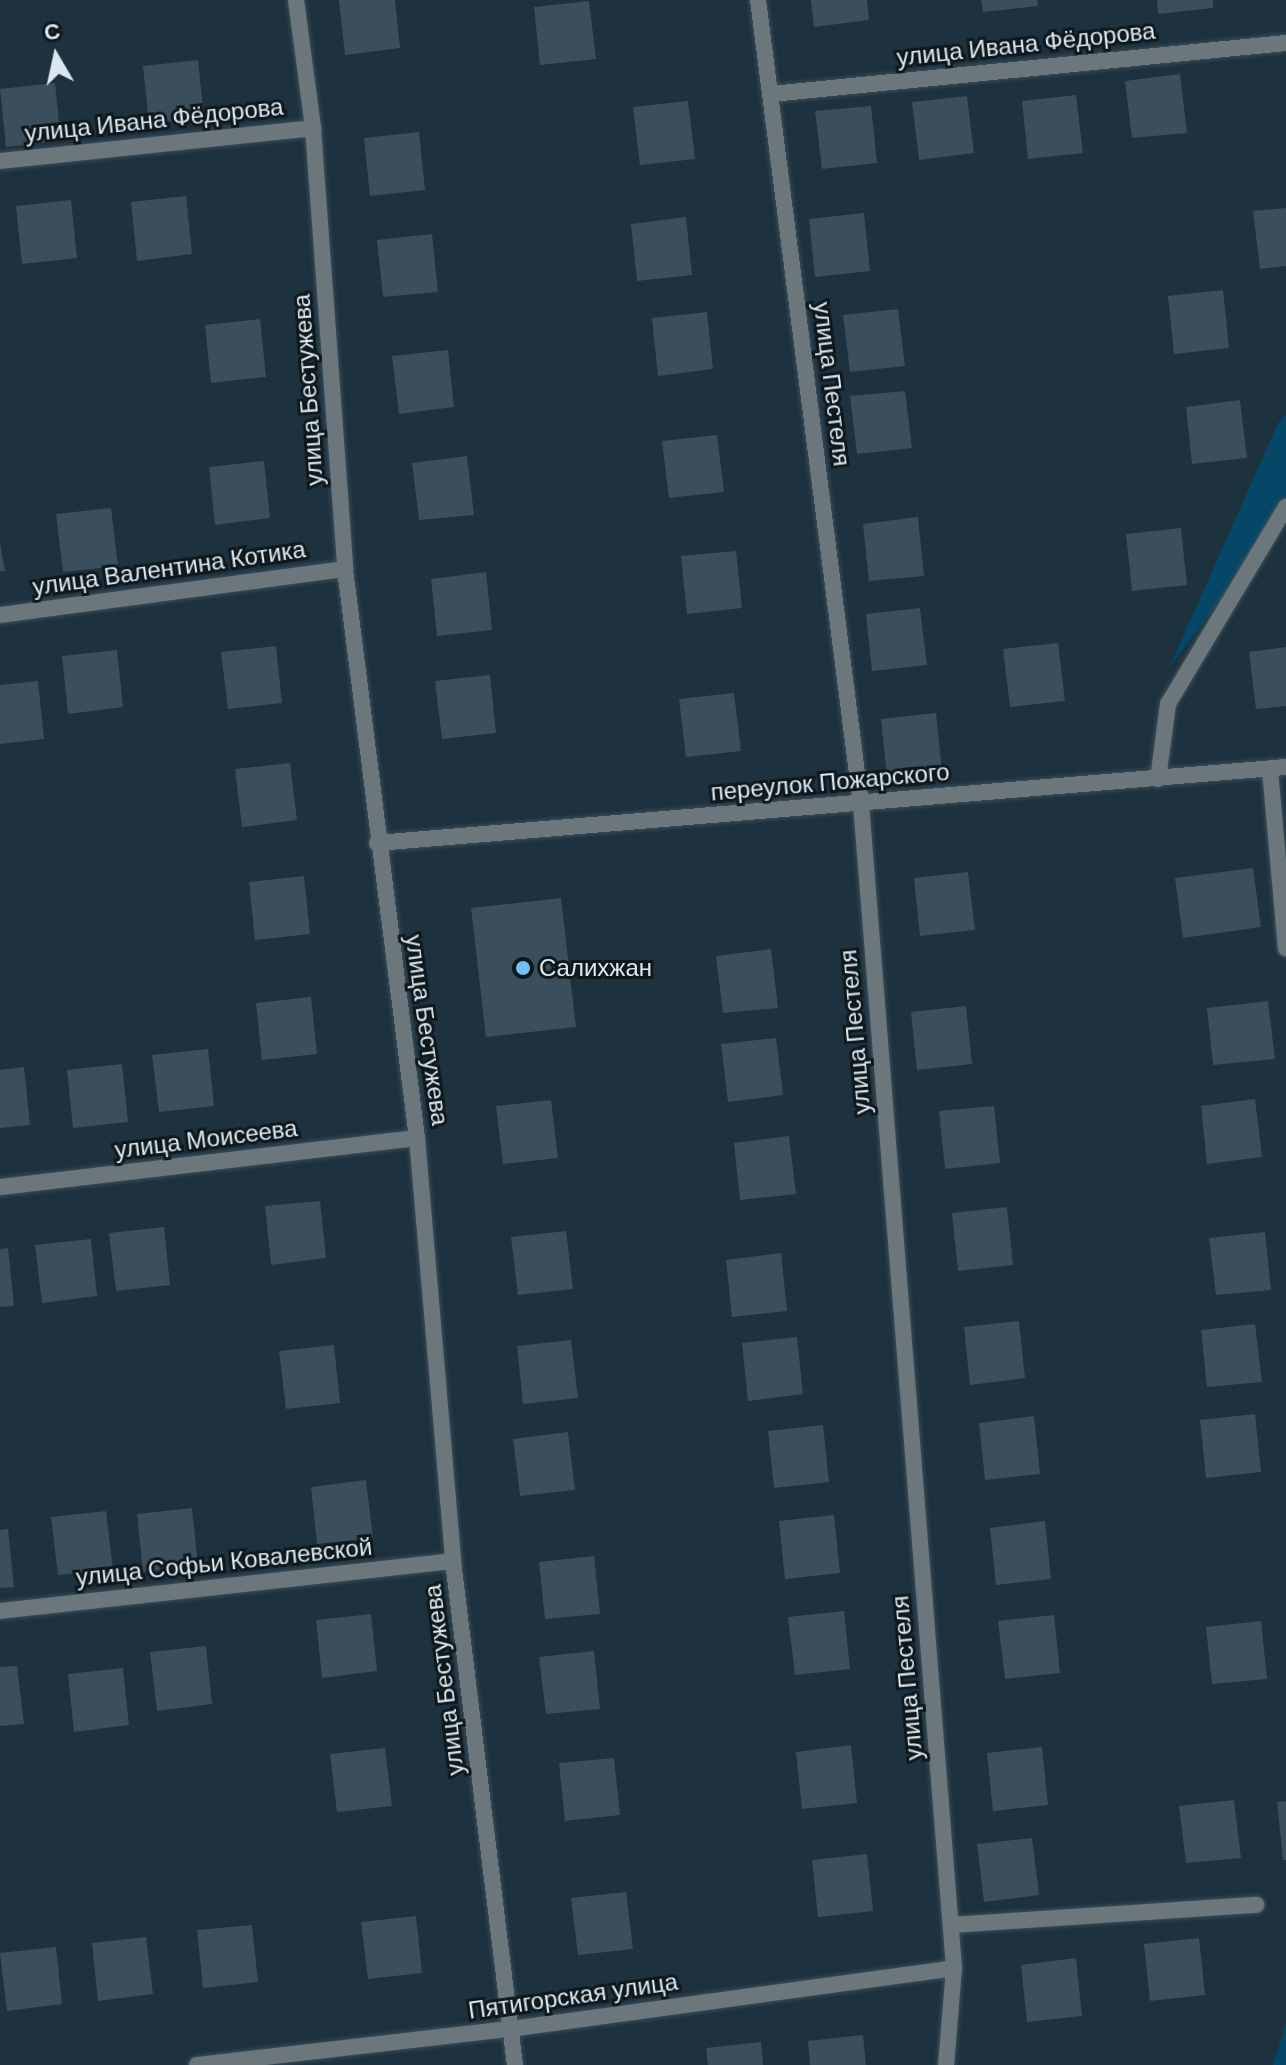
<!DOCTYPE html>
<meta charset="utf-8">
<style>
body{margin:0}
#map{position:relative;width:1286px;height:2065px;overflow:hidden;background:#1d313e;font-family:"DM Sans",sans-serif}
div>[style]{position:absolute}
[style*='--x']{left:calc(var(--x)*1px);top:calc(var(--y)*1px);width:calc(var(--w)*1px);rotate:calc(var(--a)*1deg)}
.green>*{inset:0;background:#064666}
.building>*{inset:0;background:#3a4e5c}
.roads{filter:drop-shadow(0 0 2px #3c4e5a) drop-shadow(0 0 2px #3c4e5a)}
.lane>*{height:16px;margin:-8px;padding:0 8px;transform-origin:8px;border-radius:8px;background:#6c767d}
.street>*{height:16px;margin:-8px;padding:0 8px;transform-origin:8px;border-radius:8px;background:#6c767d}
.dots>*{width:22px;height:22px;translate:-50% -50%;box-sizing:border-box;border:4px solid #0f181d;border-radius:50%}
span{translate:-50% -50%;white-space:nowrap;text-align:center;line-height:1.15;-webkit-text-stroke:6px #0f181d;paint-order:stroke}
.street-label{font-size:24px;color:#dce8f0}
.poi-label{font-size:24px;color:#dce8f0}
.left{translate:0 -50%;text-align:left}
.north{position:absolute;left:16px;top:16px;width:80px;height:80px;-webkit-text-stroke:6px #0f181d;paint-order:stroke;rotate:351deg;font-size:22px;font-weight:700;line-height:32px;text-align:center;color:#dce8f0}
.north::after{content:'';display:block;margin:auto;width:28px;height:36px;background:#dce8f0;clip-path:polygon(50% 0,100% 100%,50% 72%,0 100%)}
</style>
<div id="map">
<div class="green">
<i style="clip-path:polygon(1286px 414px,1286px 513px,1169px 668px,1278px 423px)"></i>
<i style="clip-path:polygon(1286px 2023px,1286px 2065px,1273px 2065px)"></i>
</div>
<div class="building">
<i style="clip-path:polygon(339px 0,395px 0,400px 48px,345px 55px)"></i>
<i style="clip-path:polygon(811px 0,867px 0,869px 20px,814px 27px)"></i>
<i style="clip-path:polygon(981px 0,1037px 0,1038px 6px,983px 12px)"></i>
<i style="clip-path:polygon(1157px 0,1213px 0,1213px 8px,1158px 14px)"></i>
<i style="clip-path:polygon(589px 1px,596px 59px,540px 65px,534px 7px)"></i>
<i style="clip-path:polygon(198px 60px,204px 118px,149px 124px,143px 66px)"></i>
<i style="clip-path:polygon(1180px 74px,1187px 133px,1132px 138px,1125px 81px)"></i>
<i style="clip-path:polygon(55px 83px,61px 141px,6px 147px,0 89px)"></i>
<i style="clip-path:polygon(1076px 95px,1083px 153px,1028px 159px,1022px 101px)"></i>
<i style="clip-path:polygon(967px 96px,974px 153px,919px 160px,912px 102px)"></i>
<i style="clip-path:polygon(688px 101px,695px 159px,640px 165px,633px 107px)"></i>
<i style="clip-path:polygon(871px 106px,877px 163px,822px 169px,815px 111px)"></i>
<i style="clip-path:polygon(419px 132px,425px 190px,370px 196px,364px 138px)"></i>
<i style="clip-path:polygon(186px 196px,192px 254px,137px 261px,131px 202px)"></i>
<i style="clip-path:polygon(71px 200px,77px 258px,22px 264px,16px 206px)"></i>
<i style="clip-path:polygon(1286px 208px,1286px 266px,1260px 269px,1253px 211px)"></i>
<i style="clip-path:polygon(864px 213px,870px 271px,815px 277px,809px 219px)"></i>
<i style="clip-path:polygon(686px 217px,692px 275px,637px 281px,631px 224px)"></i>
<i style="clip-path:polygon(432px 234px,438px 292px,383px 297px,377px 240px)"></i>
<i style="clip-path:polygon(1223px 290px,1229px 348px,1174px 354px,1168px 296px)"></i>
<i style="clip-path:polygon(898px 309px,905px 366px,850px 372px,843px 315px)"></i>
<i style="clip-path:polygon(707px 312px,713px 369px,658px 376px,652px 318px)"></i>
<i style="clip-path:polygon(260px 319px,266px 377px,211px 383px,205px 325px)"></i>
<i style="clip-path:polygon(448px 350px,454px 407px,399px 414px,392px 356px)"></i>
<i style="clip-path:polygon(905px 391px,912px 448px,857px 454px,850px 396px)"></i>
<i style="clip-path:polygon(1240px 400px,1247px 458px,1192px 464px,1186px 407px)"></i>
<i style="clip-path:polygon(717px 435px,724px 492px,669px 498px,662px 441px)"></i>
<i style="clip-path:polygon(467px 456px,474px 515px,419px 520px,412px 463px)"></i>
<i style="clip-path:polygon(264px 461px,270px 518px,215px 525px,209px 467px)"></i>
<i style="clip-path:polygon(111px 508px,118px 566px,63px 572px,56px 514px)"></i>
<i style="clip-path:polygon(918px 517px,924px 576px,869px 581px,863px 524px)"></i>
<i style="clip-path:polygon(1181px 528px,1187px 585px,1132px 591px,1126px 534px)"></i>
<i style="clip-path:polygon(0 543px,5px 571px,0 571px)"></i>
<i style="clip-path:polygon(736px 551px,742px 608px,687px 614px,681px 556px)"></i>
<i style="clip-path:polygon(486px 572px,492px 630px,437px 636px,431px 579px)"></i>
<i style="clip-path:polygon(920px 608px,927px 665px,872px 671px,866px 614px)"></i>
<i style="clip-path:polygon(1058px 643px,1065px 701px,1010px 707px,1003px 649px)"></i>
<i style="clip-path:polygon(276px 646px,282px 703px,228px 709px,221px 652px)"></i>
<i style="clip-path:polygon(1286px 647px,1286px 706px,1256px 709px,1249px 652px)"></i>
<i style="clip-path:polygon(117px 650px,123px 707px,68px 714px,62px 656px)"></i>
<i style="clip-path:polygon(490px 675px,496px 733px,442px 739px,435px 681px)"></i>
<i style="clip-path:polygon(38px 681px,44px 739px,0 744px,0 685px)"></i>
<i style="clip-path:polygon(734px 693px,741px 751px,686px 757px,679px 699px)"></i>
<i style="clip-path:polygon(936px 713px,942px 771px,887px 777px,881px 719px)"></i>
<i style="clip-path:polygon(290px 763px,297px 820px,242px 827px,235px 769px)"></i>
<i style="clip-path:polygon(1253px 868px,1261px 927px,1183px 938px,1175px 878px)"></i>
<i style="clip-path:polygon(968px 872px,975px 930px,920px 936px,914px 878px)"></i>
<i style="clip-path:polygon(304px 876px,310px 934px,255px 940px,249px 882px)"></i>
<i style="clip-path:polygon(561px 898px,576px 1027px,486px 1037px,471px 908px)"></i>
<i style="clip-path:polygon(771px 949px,778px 1008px,723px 1013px,716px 956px)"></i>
<i style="clip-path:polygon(311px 997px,317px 1054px,262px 1060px,256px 1003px)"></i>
<i style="clip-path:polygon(1268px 1001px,1275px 1059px,1213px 1065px,1207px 1008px)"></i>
<i style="clip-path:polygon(966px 1006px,972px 1064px,917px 1070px,911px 1012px)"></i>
<i style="clip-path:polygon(776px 1038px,783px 1095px,728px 1102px,721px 1044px)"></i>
<i style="clip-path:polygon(208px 1049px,214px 1106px,159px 1112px,152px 1055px)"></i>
<i style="clip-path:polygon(122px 1064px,128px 1122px,73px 1128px,67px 1070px)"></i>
<i style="clip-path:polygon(24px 1067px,30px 1125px,0 1128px,0 1070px)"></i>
<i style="clip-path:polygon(1255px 1099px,1262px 1157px,1207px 1164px,1201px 1106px)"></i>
<i style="clip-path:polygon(551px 1100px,558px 1158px,503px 1164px,496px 1106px)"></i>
<i style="clip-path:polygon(994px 1106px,1000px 1163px,945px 1169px,939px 1111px)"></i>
<i style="clip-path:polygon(789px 1136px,796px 1194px,740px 1200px,734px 1143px)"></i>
<i style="clip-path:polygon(320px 1201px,326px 1258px,271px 1265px,265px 1206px)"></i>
<i style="clip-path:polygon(1007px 1207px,1013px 1265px,958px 1271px,952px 1213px)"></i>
<i style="clip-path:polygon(164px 1227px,170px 1285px,116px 1291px,109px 1233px)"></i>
<i style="clip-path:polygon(566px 1231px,573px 1289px,518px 1295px,511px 1237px)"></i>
<i style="clip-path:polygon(1265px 1232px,1271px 1290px,1216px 1295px,1209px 1238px)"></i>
<i style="clip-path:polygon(91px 1239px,97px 1296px,42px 1303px,35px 1245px)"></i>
<i style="clip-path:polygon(8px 1248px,14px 1306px,0 1307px,0 1249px)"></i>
<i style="clip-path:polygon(781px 1253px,787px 1311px,732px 1317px,726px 1260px)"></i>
<i style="clip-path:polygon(1019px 1321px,1025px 1378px,970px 1385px,964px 1327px)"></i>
<i style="clip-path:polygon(1255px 1324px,1262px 1382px,1207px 1387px,1201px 1330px)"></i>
<i style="clip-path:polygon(797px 1337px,803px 1394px,748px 1401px,742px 1343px)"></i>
<i style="clip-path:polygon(571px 1340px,578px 1398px,523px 1404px,517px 1346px)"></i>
<i style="clip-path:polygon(334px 1345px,340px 1403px,286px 1409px,279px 1351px)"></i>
<i style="clip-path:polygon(1255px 1414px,1261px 1472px,1206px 1478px,1200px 1420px)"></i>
<i style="clip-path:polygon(1034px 1416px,1040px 1474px,985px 1480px,979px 1423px)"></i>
<i style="clip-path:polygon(823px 1425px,829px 1482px,774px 1488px,768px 1431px)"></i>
<i style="clip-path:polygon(568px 1432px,575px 1490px,520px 1496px,513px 1439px)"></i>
<i style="clip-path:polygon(366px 1480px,373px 1538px,317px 1544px,311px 1487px)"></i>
<i style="clip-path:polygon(192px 1508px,198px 1566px,143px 1572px,137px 1514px)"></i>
<i style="clip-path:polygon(106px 1511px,113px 1569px,58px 1575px,51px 1517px)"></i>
<i style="clip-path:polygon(834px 1515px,840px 1573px,785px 1579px,779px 1521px)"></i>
<i style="clip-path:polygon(1045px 1521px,1051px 1579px,996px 1585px,990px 1528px)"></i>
<i style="clip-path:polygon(8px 1529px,14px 1587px,0 1588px,0 1530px)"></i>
<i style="clip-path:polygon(594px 1556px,600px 1614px,545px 1619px,539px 1562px)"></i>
<i style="clip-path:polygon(844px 1611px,850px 1669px,795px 1675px,788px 1617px)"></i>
<i style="clip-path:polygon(371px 1614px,377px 1671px,322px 1678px,316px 1620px)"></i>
<i style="clip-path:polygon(1054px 1615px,1060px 1673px,1005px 1679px,998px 1621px)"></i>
<i style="clip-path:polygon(1261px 1621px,1267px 1679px,1212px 1684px,1206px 1627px)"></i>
<i style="clip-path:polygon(206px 1646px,212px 1704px,157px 1711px,150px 1652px)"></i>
<i style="clip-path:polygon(594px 1651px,600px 1709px,546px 1714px,539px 1657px)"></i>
<i style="clip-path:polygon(17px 1666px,24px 1724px,0 1726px,0 1667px)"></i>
<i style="clip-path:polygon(123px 1668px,129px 1725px,74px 1732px,68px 1674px)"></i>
<i style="clip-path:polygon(851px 1745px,857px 1803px,802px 1809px,796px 1752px)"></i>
<i style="clip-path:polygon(1042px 1747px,1048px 1805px,993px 1811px,987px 1753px)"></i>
<i style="clip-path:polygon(385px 1748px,392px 1806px,337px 1812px,330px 1754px)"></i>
<i style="clip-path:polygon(614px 1758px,620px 1815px,565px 1821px,559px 1763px)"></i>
<i style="clip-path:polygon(1234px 1800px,1241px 1858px,1186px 1863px,1179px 1806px)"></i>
<i style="clip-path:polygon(1286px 1801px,1286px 1860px,1283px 1860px,1277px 1802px)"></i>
<i style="clip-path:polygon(1032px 1838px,1039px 1895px,984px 1902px,977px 1844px)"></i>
<i style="clip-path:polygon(867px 1854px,873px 1911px,818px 1917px,812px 1860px)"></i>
<i style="clip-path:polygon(626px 1892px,633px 1949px,578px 1955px,571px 1898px)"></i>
<i style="clip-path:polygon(416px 1916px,422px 1973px,368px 1979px,361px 1922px)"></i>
<i style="clip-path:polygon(252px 1925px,258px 1982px,203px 1988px,197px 1930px)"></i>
<i style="clip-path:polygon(146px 1937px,153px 1994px,98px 2001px,92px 1943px)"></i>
<i style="clip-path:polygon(1199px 1938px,1205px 1995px,1150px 2001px,1144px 1944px)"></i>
<i style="clip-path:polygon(56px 1947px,62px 2004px,7px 2011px,0 1953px)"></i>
<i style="clip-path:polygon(1076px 1958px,1082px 2016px,1027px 2022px,1021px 1965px)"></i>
<i style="clip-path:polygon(863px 2035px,866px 2065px,810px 2065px,808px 2041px)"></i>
<i style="clip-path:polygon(761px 2042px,763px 2065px,708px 2065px,706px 2048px)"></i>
</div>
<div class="roads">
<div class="lane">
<i style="--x:1158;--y:779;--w:76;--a:-82.4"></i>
<i style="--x:1168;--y:704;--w:230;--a:-59.1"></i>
<i style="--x:951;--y:1925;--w:306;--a:-3.8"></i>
</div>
<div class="street">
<i style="--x:296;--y:0;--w:129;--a:82.4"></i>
<i style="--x:313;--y:128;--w:442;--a:85.8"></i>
<i style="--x:345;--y:569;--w:574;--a:82.79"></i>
<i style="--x:417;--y:1138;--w:425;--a:85.1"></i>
<i style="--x:453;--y:1561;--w:508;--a:82.99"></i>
<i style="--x:758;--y:0;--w:811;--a:82.7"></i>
<i style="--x:861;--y:804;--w:1168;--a:85.43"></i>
<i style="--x:954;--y:1968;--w:97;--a:94.7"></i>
<i style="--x:771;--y:94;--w:518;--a:-5.66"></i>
<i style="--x:0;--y:161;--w:315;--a:-6"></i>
<i style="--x:0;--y:615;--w:348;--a:-7.6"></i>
<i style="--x:1270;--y:770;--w:179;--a:84.9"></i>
<i style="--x:377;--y:843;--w:912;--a:-4.78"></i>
<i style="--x:0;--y:1187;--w:420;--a:-6.7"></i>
<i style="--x:0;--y:1611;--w:456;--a:-6.3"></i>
<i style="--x:197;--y:2065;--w:315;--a:-6.6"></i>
<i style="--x:510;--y:2029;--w:448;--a:-7.8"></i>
</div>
</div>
<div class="dots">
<i style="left:523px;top:968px;background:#71c1f5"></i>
</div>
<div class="street-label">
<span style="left:1026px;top:44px;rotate:-6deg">улица Ивана Фёдорова</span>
<span style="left:154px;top:120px;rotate:-6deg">улица Ивана Фёдорова</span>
<span style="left:832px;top:384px;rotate:83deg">улица Пестеля</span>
<span style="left:308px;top:390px;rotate:-94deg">улица Бестужева</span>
<span style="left:169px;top:568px;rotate:-8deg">улица Валентина Котика</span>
<span style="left:830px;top:782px;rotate:-5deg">переулок Пожарского</span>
<span style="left:427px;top:1030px;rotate:82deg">улица Бестужева</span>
<span style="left:855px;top:1032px;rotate:-95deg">улица Пестеля</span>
<span style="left:206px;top:1139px;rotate:-7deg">улица Моисеева</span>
<span style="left:224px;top:1562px;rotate:-6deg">улица Софьи Ковалевской</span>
<span style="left:907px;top:1678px;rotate:-95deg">улица Пестеля</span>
<span style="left:444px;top:1680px;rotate:-97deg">улица Бестужева</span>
<span style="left:573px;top:1996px;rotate:-8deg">Пятигорская улица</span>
</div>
<div class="poi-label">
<span class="left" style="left:539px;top:968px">Салихжан</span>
</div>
<div class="north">С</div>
</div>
